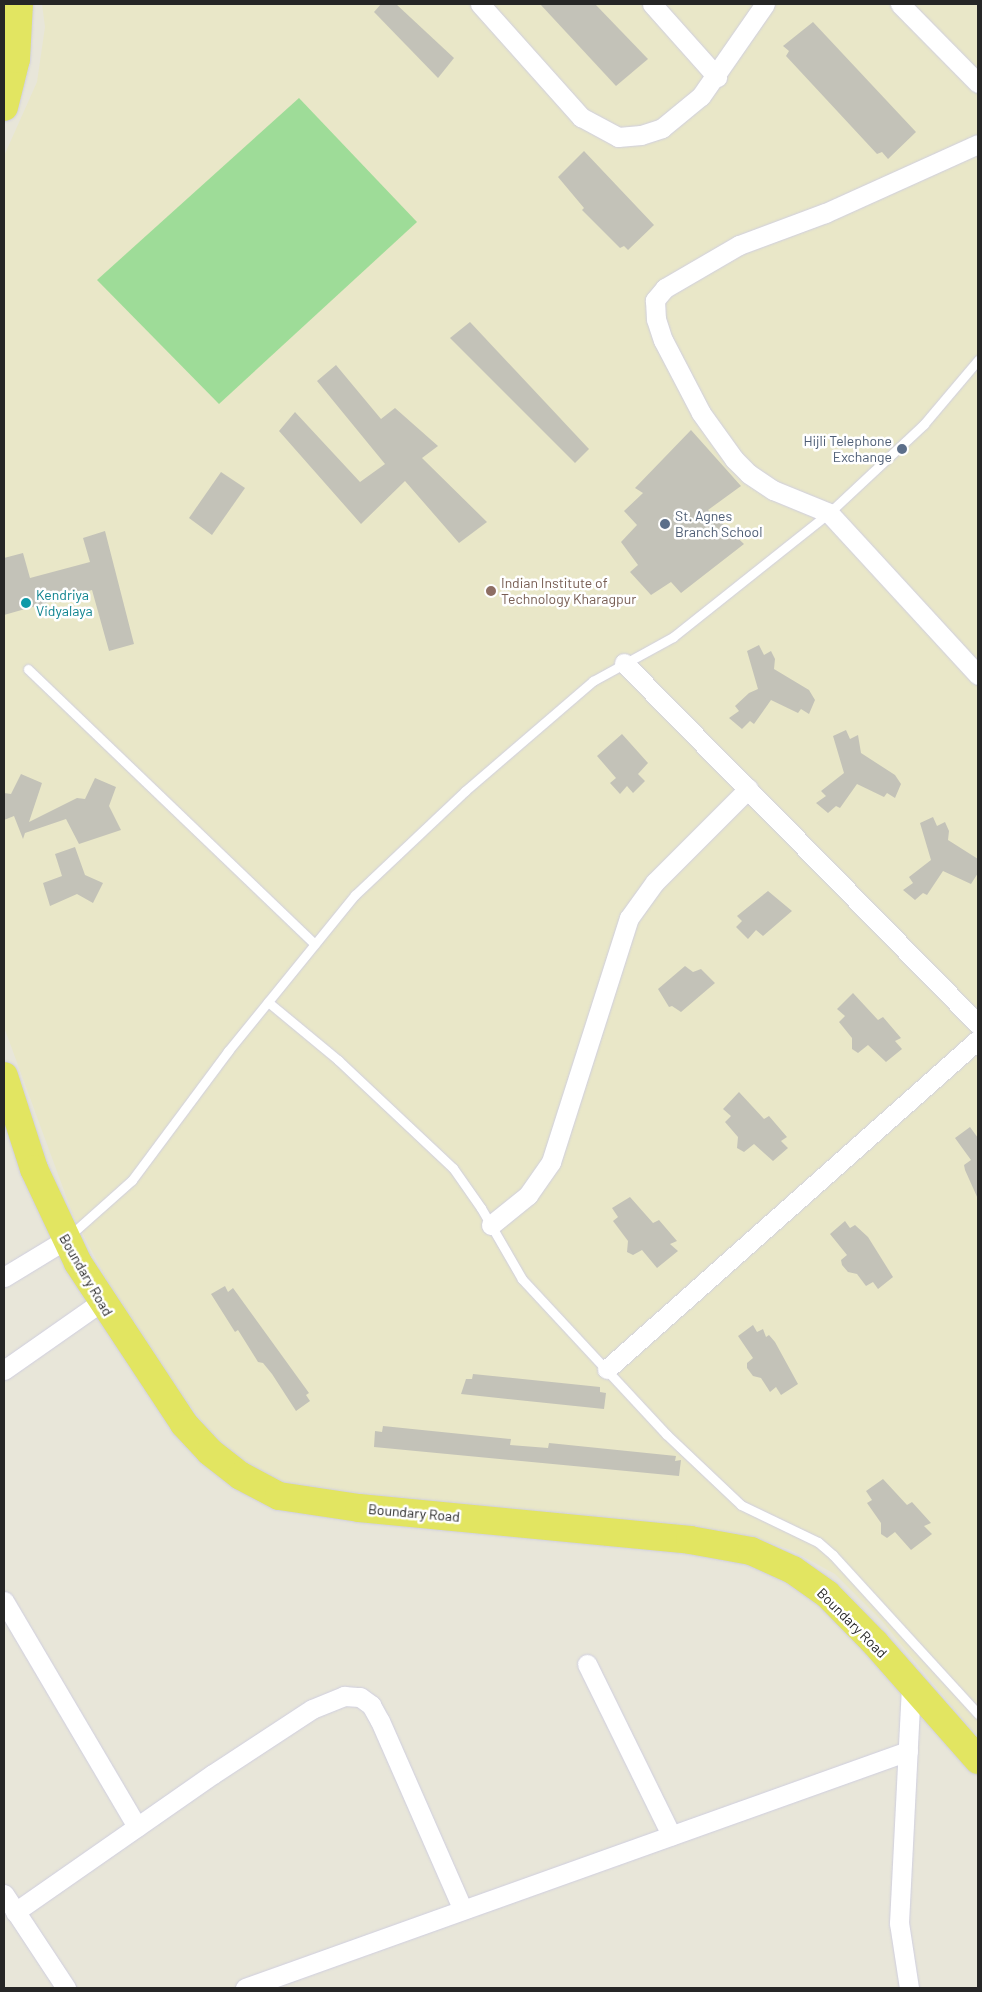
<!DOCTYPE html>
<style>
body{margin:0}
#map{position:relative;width:982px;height:1992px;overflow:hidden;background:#e8e6d9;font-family:Barlow,sans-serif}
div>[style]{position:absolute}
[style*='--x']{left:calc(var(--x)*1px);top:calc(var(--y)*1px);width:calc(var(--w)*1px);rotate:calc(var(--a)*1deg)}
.education>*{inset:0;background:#e9e7c8}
.green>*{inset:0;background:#9edc98}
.building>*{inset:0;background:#c3c2b8}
.roads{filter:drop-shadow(0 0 1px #cfcedf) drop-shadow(0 0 1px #cfcedf)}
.service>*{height:9px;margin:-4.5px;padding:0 4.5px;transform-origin:4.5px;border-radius:4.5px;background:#fff}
.minor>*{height:19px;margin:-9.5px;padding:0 9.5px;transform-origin:9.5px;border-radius:9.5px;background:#fff}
.primary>*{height:28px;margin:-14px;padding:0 14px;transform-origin:14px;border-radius:14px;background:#e2e561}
.dots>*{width:14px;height:14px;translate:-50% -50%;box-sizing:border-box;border:2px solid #fff;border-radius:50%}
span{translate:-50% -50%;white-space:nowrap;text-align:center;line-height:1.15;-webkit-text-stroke:5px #fff;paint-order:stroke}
.service-label{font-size:14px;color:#4e5e75}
.right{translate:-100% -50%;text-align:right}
.left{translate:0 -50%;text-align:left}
.education-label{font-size:14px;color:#785e54}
.culture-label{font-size:14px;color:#0d838f}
.street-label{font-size:14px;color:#262626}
.frame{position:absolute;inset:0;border:5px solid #262626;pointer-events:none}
</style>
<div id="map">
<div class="education">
<i style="clip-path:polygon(42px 4px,978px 4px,978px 1738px,882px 1621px,835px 1574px,791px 1550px,761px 1540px,539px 1514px,343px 1497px,277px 1483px,221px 1447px,182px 1395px,107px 1280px,73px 1215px,4px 1027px,4px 156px,37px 82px,45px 27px)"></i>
</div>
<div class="green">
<i style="clip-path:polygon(299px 98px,417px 222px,219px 404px,97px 280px)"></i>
</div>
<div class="building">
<i style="clip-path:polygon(381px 4px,396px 4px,454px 58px,438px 78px,374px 12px)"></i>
<i style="clip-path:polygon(540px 4px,595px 4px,648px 59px,616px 86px)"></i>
<i style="clip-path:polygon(813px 22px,916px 132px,888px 159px,882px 152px,877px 154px,786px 56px,789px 51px,783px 46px)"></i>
<i style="clip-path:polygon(584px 151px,654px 225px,628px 250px,624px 246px,620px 248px,582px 210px,584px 208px,558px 177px)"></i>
<i style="clip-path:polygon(470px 322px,589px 449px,575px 463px,450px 338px)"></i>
<i style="clip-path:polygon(336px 365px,381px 419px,395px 408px,438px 446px,422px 458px,487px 522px,459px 543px,405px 481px,361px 524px,279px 431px,295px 412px,360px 482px,385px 464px,317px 381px)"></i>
<i style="clip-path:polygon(691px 430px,741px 486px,708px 510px,744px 544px,681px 593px,671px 582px,651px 595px,630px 572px,638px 565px,621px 542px,637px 525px,624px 511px,643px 493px,635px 488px)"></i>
<i style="clip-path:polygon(221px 472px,245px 488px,212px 535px,189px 518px)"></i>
<i style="clip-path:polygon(105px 531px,134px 644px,109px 651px,92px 590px,4px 615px,4px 558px,23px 553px,30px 578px,90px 562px,83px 538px)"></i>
<i style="clip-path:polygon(759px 645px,764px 655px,771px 651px,775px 659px,774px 669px,809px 690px,815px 700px,809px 714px,801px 709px,798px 713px,771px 700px,754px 724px,750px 721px,742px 729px,729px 718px,739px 711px,735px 706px,749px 693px,758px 689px,747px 651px)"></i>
<i style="clip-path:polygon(846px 730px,850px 739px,858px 735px,861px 753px,895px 775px,901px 784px,895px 798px,887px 793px,884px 797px,857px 784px,840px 808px,836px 806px,828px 813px,816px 803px,826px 796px,821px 791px,844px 773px,833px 736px)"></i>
<i style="clip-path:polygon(622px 734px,648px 763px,638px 774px,645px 781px,633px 793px,627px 786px,620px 794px,610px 783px,616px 778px,597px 756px)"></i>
<i style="clip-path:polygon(21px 774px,42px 783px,29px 822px,77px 798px,85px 799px,95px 778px,116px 787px,109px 806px,121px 830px,79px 844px,66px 819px,25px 833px,23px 839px,14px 816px,4px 820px,4px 793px,11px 794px)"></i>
<i style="clip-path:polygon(933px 817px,937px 826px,945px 822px,949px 831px,948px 840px,978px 859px,978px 873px,971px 884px,943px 871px,927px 895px,923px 893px,915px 900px,903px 890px,913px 883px,909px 877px,931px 860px,920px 823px)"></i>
<i style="clip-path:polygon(75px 847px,85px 875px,103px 883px,93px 903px,77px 894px,50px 906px,43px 883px,62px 876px,55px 854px)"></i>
<i style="clip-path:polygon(768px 891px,792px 911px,763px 936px,756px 930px,748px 939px,736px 927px,742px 921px,737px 916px)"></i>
<i style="clip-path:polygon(685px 966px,693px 972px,701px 969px,715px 983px,681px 1012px,672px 1006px,669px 1007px,658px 989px)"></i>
<i style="clip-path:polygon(853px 993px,878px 1020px,883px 1017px,901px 1038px,895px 1041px,902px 1049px,886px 1062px,868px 1045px,858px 1053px,852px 1049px,852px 1038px,839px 1022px,845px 1016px,837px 1009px)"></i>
<i style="clip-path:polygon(739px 1092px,764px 1119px,769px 1116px,787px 1137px,781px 1141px,788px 1148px,773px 1161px,754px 1144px,744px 1152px,737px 1148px,738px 1137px,725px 1122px,731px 1116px,723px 1109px)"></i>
<i style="clip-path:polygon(970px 1127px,978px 1138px,978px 1199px,965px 1170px,964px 1165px,971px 1160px,955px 1138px)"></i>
<i style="clip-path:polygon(630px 1197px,653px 1223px,659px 1220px,677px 1241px,670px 1244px,678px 1251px,657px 1268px,642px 1250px,633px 1255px,627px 1252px,628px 1241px,613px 1221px,618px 1217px,612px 1208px)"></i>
<i style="clip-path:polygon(845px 1221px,850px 1228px,855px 1225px,868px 1237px,893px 1277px,878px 1289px,873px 1282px,866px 1286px,857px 1274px,848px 1272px,842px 1265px,841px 1260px,847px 1255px,830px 1234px)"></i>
<i style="clip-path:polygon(225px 1286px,228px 1292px,233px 1288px,309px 1393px,306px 1395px,310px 1401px,296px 1411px,272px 1374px,263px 1363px,258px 1362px,238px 1330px,235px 1332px,211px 1294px)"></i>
<i style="clip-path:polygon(753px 1325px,757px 1332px,763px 1329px,766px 1337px,769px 1335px,775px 1342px,798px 1384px,781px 1395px,776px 1387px,770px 1392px,761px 1378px,753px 1376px,747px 1368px,747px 1363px,753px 1358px,738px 1336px)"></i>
<i style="clip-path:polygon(473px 1374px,600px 1387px,600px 1392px,606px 1393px,604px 1409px,461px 1394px,466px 1379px,472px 1379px)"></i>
<i style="clip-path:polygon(383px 1426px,511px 1439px,510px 1445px,548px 1448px,549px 1443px,676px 1456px,675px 1461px,681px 1460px,679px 1476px,374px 1447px,375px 1431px,382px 1432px)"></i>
<i style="clip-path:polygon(883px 1479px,907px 1505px,912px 1502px,931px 1523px,924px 1526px,932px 1534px,911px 1550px,895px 1532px,887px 1538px,881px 1534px,881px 1523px,867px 1503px,872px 1500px,866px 1491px)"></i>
</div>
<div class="roads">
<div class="service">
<i style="--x:28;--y:669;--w:397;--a:43.8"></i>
<i style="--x:268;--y:1002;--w:91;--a:39.6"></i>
<i style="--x:338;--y:1060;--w:158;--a:43.2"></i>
<i style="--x:453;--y:1168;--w:49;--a:55"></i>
<i style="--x:481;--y:1208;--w:82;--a:60"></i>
<i style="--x:522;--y:1279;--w:212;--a:47.1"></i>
<i style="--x:666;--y:1434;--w:103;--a:43.4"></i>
<i style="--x:741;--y:1505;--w:85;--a:25.7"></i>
<i style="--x:818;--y:1542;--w:20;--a:41"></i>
<i style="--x:833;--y:1555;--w:215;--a:47.6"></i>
<i style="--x:68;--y:1237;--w:86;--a:-41.7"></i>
<i style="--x:132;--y:1180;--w:161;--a:-53.3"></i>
<i style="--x:228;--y:1051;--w:201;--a:-50.9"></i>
<i style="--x:355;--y:895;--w:151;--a:-43.4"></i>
<i style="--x:465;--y:791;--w:169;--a:-40.7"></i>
<i style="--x:593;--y:681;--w:91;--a:-28.8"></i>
<i style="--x:673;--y:637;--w:199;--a:-38.5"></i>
<i style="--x:829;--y:513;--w:130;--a:-43.1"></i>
<i style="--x:924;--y:424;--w:84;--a:-49.8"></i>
</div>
<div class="minor">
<i style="--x:480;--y:4;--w:152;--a:48.2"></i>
<i style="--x:581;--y:117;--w:42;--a:28.4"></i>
<i style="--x:618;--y:137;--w:23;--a:-5"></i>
<i style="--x:641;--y:135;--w:22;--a:-18"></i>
<i style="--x:662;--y:128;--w:50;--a:-39.4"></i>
<i style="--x:701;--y:96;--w:112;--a:-55.2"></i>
<i style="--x:652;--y:4;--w:98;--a:48.3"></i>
<i style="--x:900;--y:4;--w:111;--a:45.4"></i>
<i style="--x:978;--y:144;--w:168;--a:155.7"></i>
<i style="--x:825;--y:213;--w:92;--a:159.6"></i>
<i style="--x:739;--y:245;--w:86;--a:149.8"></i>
<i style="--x:665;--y:288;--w:16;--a:130"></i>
<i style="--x:655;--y:300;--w:19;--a:87"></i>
<i style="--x:656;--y:319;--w:22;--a:72"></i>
<i style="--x:663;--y:340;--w:82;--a:62.5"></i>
<i style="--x:701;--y:413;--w:57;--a:54.3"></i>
<i style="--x:734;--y:459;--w:21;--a:45"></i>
<i style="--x:749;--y:474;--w:29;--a:34"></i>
<i style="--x:773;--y:490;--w:61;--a:22.3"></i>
<i style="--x:829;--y:513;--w:220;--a:47.4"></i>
<i style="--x:624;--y:663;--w:506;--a:45.56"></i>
<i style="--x:491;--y:1225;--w:48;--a:-39"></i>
<i style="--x:528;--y:1195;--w:40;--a:-55.1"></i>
<i style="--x:551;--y:1162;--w:256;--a:-72.3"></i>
<i style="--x:629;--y:918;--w:44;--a:-54.2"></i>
<i style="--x:655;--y:882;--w:132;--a:-45"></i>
<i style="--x:4;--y:1277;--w:71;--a:-31.2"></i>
<i style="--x:607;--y:1369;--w:496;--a:-41.6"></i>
<i style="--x:4;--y:1370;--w:118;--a:-35"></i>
<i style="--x:4;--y:1601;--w:262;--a:59.5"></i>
<i style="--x:587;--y:1664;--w:191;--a:63.8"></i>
<i style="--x:4;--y:1894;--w:113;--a:56.6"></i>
<i style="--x:15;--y:1912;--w:241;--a:-34.9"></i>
<i style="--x:213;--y:1774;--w:118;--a:-33.3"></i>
<i style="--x:312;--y:1709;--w:35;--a:-22"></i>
<i style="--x:344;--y:1696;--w:16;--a:4"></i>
<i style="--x:360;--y:1697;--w:14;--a:36"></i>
<i style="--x:371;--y:1705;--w:18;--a:61"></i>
<i style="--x:380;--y:1721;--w:206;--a:66.3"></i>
<i style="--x:245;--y:1988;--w:704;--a:-19.67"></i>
<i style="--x:909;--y:1988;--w:66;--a:-98.7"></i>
<i style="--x:899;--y:1923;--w:240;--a:-87.1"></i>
</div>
<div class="primary">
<i style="--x:4;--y:107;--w:49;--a:-76"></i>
<i style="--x:16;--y:59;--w:55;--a:-86.9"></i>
<i style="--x:4;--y:1076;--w:98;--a:72.1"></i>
<i style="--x:34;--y:1169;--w:104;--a:64.9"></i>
<i style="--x:78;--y:1263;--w:193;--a:56.6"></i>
<i style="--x:184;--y:1424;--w:38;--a:47"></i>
<i style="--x:210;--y:1452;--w:39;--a:38"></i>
<i style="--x:241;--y:1476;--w:43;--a:27.8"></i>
<i style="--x:279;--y:1496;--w:81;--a:8.5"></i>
<i style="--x:359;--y:1508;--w:333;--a:5.5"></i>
<i style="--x:690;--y:1540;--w:62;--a:10.2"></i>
<i style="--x:751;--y:1551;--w:46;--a:24.3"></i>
<i style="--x:793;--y:1570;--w:42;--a:35.2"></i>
<i style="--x:827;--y:1594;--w:69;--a:45.6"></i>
<i style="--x:875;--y:1643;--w:156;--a:48.6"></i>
</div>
</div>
<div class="dots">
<i style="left:902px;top:449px;background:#5c6f8a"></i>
<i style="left:665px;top:524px;background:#5c6f8a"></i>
<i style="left:491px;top:591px;background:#8d6e63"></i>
<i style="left:26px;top:603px;background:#0f9aa8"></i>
</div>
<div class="service-label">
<span class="right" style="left:892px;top:449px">Hijli Telephone<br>Exchange</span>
<span class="left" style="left:675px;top:524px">St. Agnes<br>Branch School</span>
</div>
<div class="education-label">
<span class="left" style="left:501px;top:591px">Indian Institute of<br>Technology Kharagpur</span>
</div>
<div class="culture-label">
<span class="left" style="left:36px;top:603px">Kendriya<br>Vidyalaya</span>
</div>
<div class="street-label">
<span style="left:86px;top:1275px;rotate:60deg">Boundary Road</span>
<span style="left:414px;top:1513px;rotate:5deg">Boundary Road</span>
<span style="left:852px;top:1623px;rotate:45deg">Boundary Road</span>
</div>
<div class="frame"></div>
</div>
